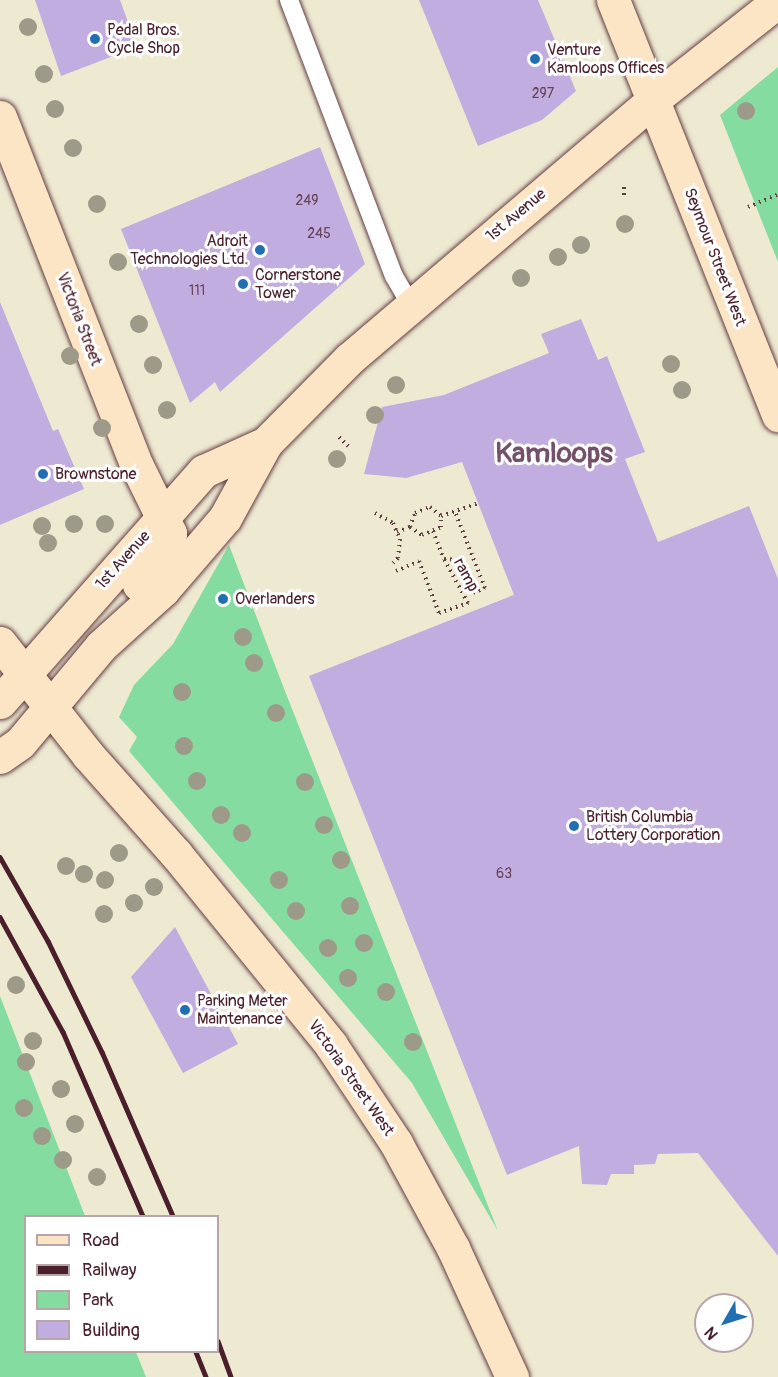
<!DOCTYPE html>
<style>
body{margin:0}
#map{position:relative;width:778px;height:1377px;overflow:hidden;background:#eeead2;font-family:Pangolin,sans-serif}
div>[style]{position:absolute}
[style*='--x']{left:calc(var(--x)*1px);top:calc(var(--y)*1px);width:calc(var(--w)*1px);rotate:calc(var(--a)*1deg)}
.green>*{inset:0;background:#85dca0}
.building>*{inset:0;background:#c1addf}
.path>*{height:4px;margin-top:-2px;transform-origin:0;background:repeating-linear-gradient(90deg,#633d44 0 1.5px,transparent 0 6px)}
.roads{filter:drop-shadow(0 0 2px #633d44) drop-shadow(0 0 2px #633d44)}
.lane>*{height:18px;margin:-9px;padding:0 9px;transform-origin:9px;border-radius:9px;background:#fff}
.secondary>*{height:33px;margin:-16.5px;padding:0 16.5px;transform-origin:16.5px;border-radius:16.5px;background:#fce5c4}
.rail>*{height:4.5px;margin:-2.25px;padding:0 2.25px;transform-origin:2.25px;border-radius:2.25px;background:#4a1f2b}
.trees>*{width:18px;height:18px;margin:-9px;border-radius:50%;background:#9e9a89}
.dots>*{width:16px;height:16px;translate:-50% -50%;box-sizing:border-box;border:3px solid #fff;border-radius:50%}
span{translate:-50% -50%;white-space:nowrap;text-align:center;line-height:1.15;-webkit-text-stroke:6px #fff;paint-order:stroke}
.number-label{font-size:14px;color:#684258}
.number-label span{-webkit-text-stroke-width:0}
.poi-label{font-size:16px;color:#4a1f2b}
.left{translate:0 -50%;text-align:left}
.right{translate:-100% -50%;text-align:right}
.street-label{font-size:16px;color:#4a1f2b}
.town-label{font-size:28px;color:#74516a;font-weight:700}
.legend{position:absolute;left:24px;top:1215px;width:195px;height:138px;box-sizing:border-box;background:#fff;border:2px solid #b7a5aa;margin:0;padding:8px 10px;list-style:none;font-size:18px;color:#4a1f2b}
.legend li{display:flex;align-items:center;gap:12px;height:30px}
.legend b{width:30px;border:2px solid #b7a5aa}
.north{position:absolute;left:694px;top:1293px;width:60px;height:60px;box-sizing:border-box;background:#fff;border:2px solid #b7a5aa;border-radius:50%;rotate:231deg;font-size:16px;font-weight:700;line-height:24px;text-align:center;color:#4a1f2b}
.north::after{content:'';display:block;margin:auto;width:21px;height:27px;background:#1f6fb2;clip-path:polygon(50% 0,100% 100%,50% 72%,0 100%)}
</style>
<div id="map">
<div class="green">
<i style="clip-path:polygon(778px 67px,778px 262px,720px 115px)"></i>
<i style="clip-path:polygon(229px 545px,283px 686px,498px 1231px,412px 1083px,129px 751px,137px 737px,119px 717px,134px 685px,173px 644px)"></i>
<i style="clip-path:polygon(0 996px,85px 1216px,26px 1216px,26px 1352px,136px 1352px,146px 1377px,0 1377px)"></i>
</div>
<div class="building">
<i style="clip-path:polygon(35px 0,120px 0,137px 47px,61px 76px)"></i>
<i style="clip-path:polygon(419px 0,538px 0,576px 91px,542px 120px,478px 146px)"></i>
<i style="clip-path:polygon(320px 147px,365px 264px,220px 392px,215px 382px,190px 403px,121px 229px)"></i>
<i style="clip-path:polygon(0 302px,53px 431px,58px 429px,84px 489px,0 525px)"></i>
<i style="clip-path:polygon(581px 319px,598px 360px,607px 356px,645px 452px,625px 459px,658px 542px,749px 506px,778px 579px,778px 1256px,698px 1153px,658px 1154px,655px 1164px,634px 1165px,634px 1174px,611px 1174px,607px 1185px,582px 1184px,579px 1146px,507px 1175px,309px 676px,514px 595px,462px 462px,406px 478px,364px 474px,382px 407px,444px 395px,549px 353px,541px 334px)"></i>
<i style="clip-path:polygon(175px 927px,238px 1044px,183px 1073px,131px 977px)"></i>
</div>
<div class="path">
<i style="--x:624;--y:195;--w:9;--a:-90"></i>
<i style="--x:748;--y:207;--w:33;--a:-23"></i>
<i style="--x:339;--y:437;--w:13;--a:45"></i>
<i style="--x:375;--y:513;--w:21;--a:29"></i>
<i style="--x:393;--y:523;--w:17;--a:66"></i>
<i style="--x:400;--y:539;--w:19;--a:96"></i>
<i style="--x:398;--y:558;--w:7;--a:135"></i>
<i style="--x:441;--y:516;--w:39;--a:-19"></i>
<i style="--x:410;--y:527;--w:14;--a:34"></i>
<i style="--x:422;--y:535;--w:21;--a:-23"></i>
<i style="--x:441;--y:527;--w:11;--a:-90"></i>
<i style="--x:433;--y:531;--w:30;--a:69"></i>
<i style="--x:397;--y:532;--w:14;--a:-21"></i>
<i style="--x:410;--y:527;--w:15;--a:-70"></i>
<i style="--x:415;--y:513;--w:16;--a:-22"></i>
<i style="--x:430;--y:507;--w:14;--a:39"></i>
<i style="--x:396;--y:571;--w:25;--a:-23"></i>
<i style="--x:419;--y:561;--w:56;--a:69"></i>
<i style="--x:439;--y:613;--w:31;--a:-19"></i>
<i style="--x:468;--y:603;--w:50;--a:-118.6"></i>
<i style="--x:444;--y:559;--w:17;--a:3"></i>
<i style="--x:461;--y:560;--w:35;--a:70"></i>
<i style="--x:473;--y:593;--w:13;--a:-23"></i>
<i style="--x:485;--y:588;--w:82;--a:-111.5"></i>
</div>
<div class="roads">
<div class="lane">
<i style="--x:289;--y:0;--w:295;--a:69.2"></i>
<i style="--x:394;--y:276;--w:32;--a:60"></i>
</div>
<div class="secondary">
<i style="--x:613;--y:0;--w:447;--a:68.3"></i>
<i style="--x:0;--y:117;--w:375;--a:68.6"></i>
<i style="--x:137;--y:466;--w:75;--a:63.8"></i>
<i style="--x:170;--y:533;--w:22;--a:100"></i>
<i style="--x:166;--y:555;--w:40;--a:133"></i>
<i style="--x:0;--y:643;--w:142;--a:51.8"></i>
<i style="--x:88;--y:755;--w:132;--a:48.4"></i>
<i style="--x:176;--y:854;--w:246;--a:50.9"></i>
<i style="--x:331;--y:1045;--w:118;--a:56.4"></i>
<i style="--x:396;--y:1143;--w:119;--a:61.5"></i>
<i style="--x:453;--y:1248;--w:142;--a:65.4"></i>
<i style="--x:0;--y:702;--w:308;--a:-48.6"></i>
<i style="--x:204;--y:471;--w:68;--a:-24.3"></i>
<i style="--x:0;--y:757;--w:24;--a:-35"></i>
<i style="--x:20;--y:743;--w:126;--a:-50.1"></i>
<i style="--x:101;--y:646;--w:84;--a:-42.1"></i>
<i style="--x:163;--y:590;--w:95;--a:-49.3"></i>
<i style="--x:225;--y:518;--w:85;--a:-61.3"></i>
<i style="--x:266;--y:443;--w:118;--a:-45.3"></i>
<i style="--x:349;--y:359;--w:401;--a:-40.4"></i>
<i style="--x:654;--y:99;--w:158;--a:-38.3"></i>
</div>
</div>
<div class="rail">
<i style="--x:0;--y:857;--w:97;--a:60.3"></i>
<i style="--x:48;--y:941;--w:123;--a:64.1"></i>
<i style="--x:102;--y:1052;--w:179;--a:66.6"></i>
<i style="--x:0;--y:917;--w:131;--a:61.3"></i>
<i style="--x:63;--y:1032;--w:201;--a:66.5"></i>
<i style="--x:218;--y:1341;--w:38;--a:70"></i>
<i style="--x:196;--y:1352;--w:27;--a:68"></i>
</div>
<div class="trees">
<i style="left:28px;top:27px"></i>
<i style="left:44px;top:74px"></i>
<i style="left:55px;top:109px"></i>
<i style="left:746px;top:111px"></i>
<i style="left:73px;top:148px"></i>
<i style="left:97px;top:204px"></i>
<i style="left:625px;top:224px"></i>
<i style="left:581px;top:245px"></i>
<i style="left:558px;top:257px"></i>
<i style="left:118px;top:262px"></i>
<i style="left:521px;top:278px"></i>
<i style="left:139px;top:324px"></i>
<i style="left:70px;top:356px"></i>
<i style="left:671px;top:364px"></i>
<i style="left:153px;top:365px"></i>
<i style="left:396px;top:385px"></i>
<i style="left:682px;top:390px"></i>
<i style="left:167px;top:410px"></i>
<i style="left:375px;top:415px"></i>
<i style="left:102px;top:428px"></i>
<i style="left:337px;top:459px"></i>
<i style="left:74px;top:524px"></i>
<i style="left:105px;top:524px"></i>
<i style="left:42px;top:526px"></i>
<i style="left:48px;top:543px"></i>
<i style="left:243px;top:637px"></i>
<i style="left:254px;top:663px"></i>
<i style="left:182px;top:692px"></i>
<i style="left:276px;top:713px"></i>
<i style="left:184px;top:746px"></i>
<i style="left:197px;top:781px"></i>
<i style="left:305px;top:782px"></i>
<i style="left:221px;top:815px"></i>
<i style="left:324px;top:825px"></i>
<i style="left:242px;top:833px"></i>
<i style="left:119px;top:853px"></i>
<i style="left:341px;top:860px"></i>
<i style="left:66px;top:866px"></i>
<i style="left:84px;top:874px"></i>
<i style="left:105px;top:880px"></i>
<i style="left:279px;top:880px"></i>
<i style="left:154px;top:887px"></i>
<i style="left:134px;top:903px"></i>
<i style="left:350px;top:906px"></i>
<i style="left:296px;top:911px"></i>
<i style="left:104px;top:914px"></i>
<i style="left:364px;top:943px"></i>
<i style="left:328px;top:948px"></i>
<i style="left:348px;top:978px"></i>
<i style="left:16px;top:985px"></i>
<i style="left:386px;top:992px"></i>
<i style="left:33px;top:1041px"></i>
<i style="left:413px;top:1042px"></i>
<i style="left:26px;top:1062px"></i>
<i style="left:61px;top:1089px"></i>
<i style="left:24px;top:1108px"></i>
<i style="left:75px;top:1124px"></i>
<i style="left:42px;top:1136px"></i>
<i style="left:63px;top:1160px"></i>
<i style="left:97px;top:1177px"></i>
</div>
<div class="dots">
<i style="left:95px;top:39px;background:#1f6fb2"></i>
<i style="left:535px;top:59px;background:#1f6fb2"></i>
<i style="left:260px;top:250px;background:#1f6fb2"></i>
<i style="left:243px;top:284px;background:#1f6fb2"></i>
<i style="left:43px;top:474px;background:#1f6fb2"></i>
<i style="left:223px;top:599px;background:#1f6fb2"></i>
<i style="left:574px;top:826px;background:#1f6fb2"></i>
<i style="left:185px;top:1010px;background:#1f6fb2"></i>
</div>
<div class="number-label">
<span style="left:543px;top:94px">297</span>
<span style="left:307px;top:201px">249</span>
<span style="left:319px;top:234px">245</span>
<span style="left:197px;top:291px">111</span>
<span style="left:504px;top:874px">63</span>
</div>
<div class="poi-label">
<span class="left" style="left:107px;top:39px">Pedal Bros.<br>Cycle Shop</span>
<span class="left" style="left:547px;top:59px">Venture<br>Kamloops Offices</span>
<span class="right" style="left:248px;top:250px">Adroit<br>Technologies Ltd.</span>
<span class="left" style="left:255px;top:284px">Cornerstone<br>Tower</span>
<span class="left" style="left:55px;top:474px">Brownstone</span>
<span class="left" style="left:235px;top:599px">Overlanders</span>
<span class="left" style="left:586px;top:826px">British Columbia<br>Lottery Corporation</span>
<span class="left" style="left:197px;top:1010px">Parking Meter<br>Maintenance</span>
</div>
<div class="street-label">
<span style="left:516px;top:215px;rotate:-40deg">1st Avenue</span>
<span style="left:715px;top:257px;rotate:69deg">Seymour Street West</span>
<span style="left:79px;top:319px;rotate:69deg">Victoria Street</span>
<span style="left:123px;top:560px;rotate:-48deg">1st Avenue</span>
<span style="left:466px;top:575px;rotate:62deg">ramp</span>
<span style="left:351px;top:1078px;rotate:55deg">Victoria Street West</span>
</div>
<div class="town-label">
<span style="left:554px;top:454px">Kamloops</span>
</div>
<ul class="legend">
<li><b style="height:8px;background:#fce5c4"></b>Road</li>
<li><b style="height:8px;background:#4a1f2b"></b>Railway</li>
<li><b style="height:16px;background:#85dca0"></b>Park</li>
<li><b style="height:16px;background:#c1addf"></b>Building</li>
</ul>
<div class="north">N</div>
</div>
